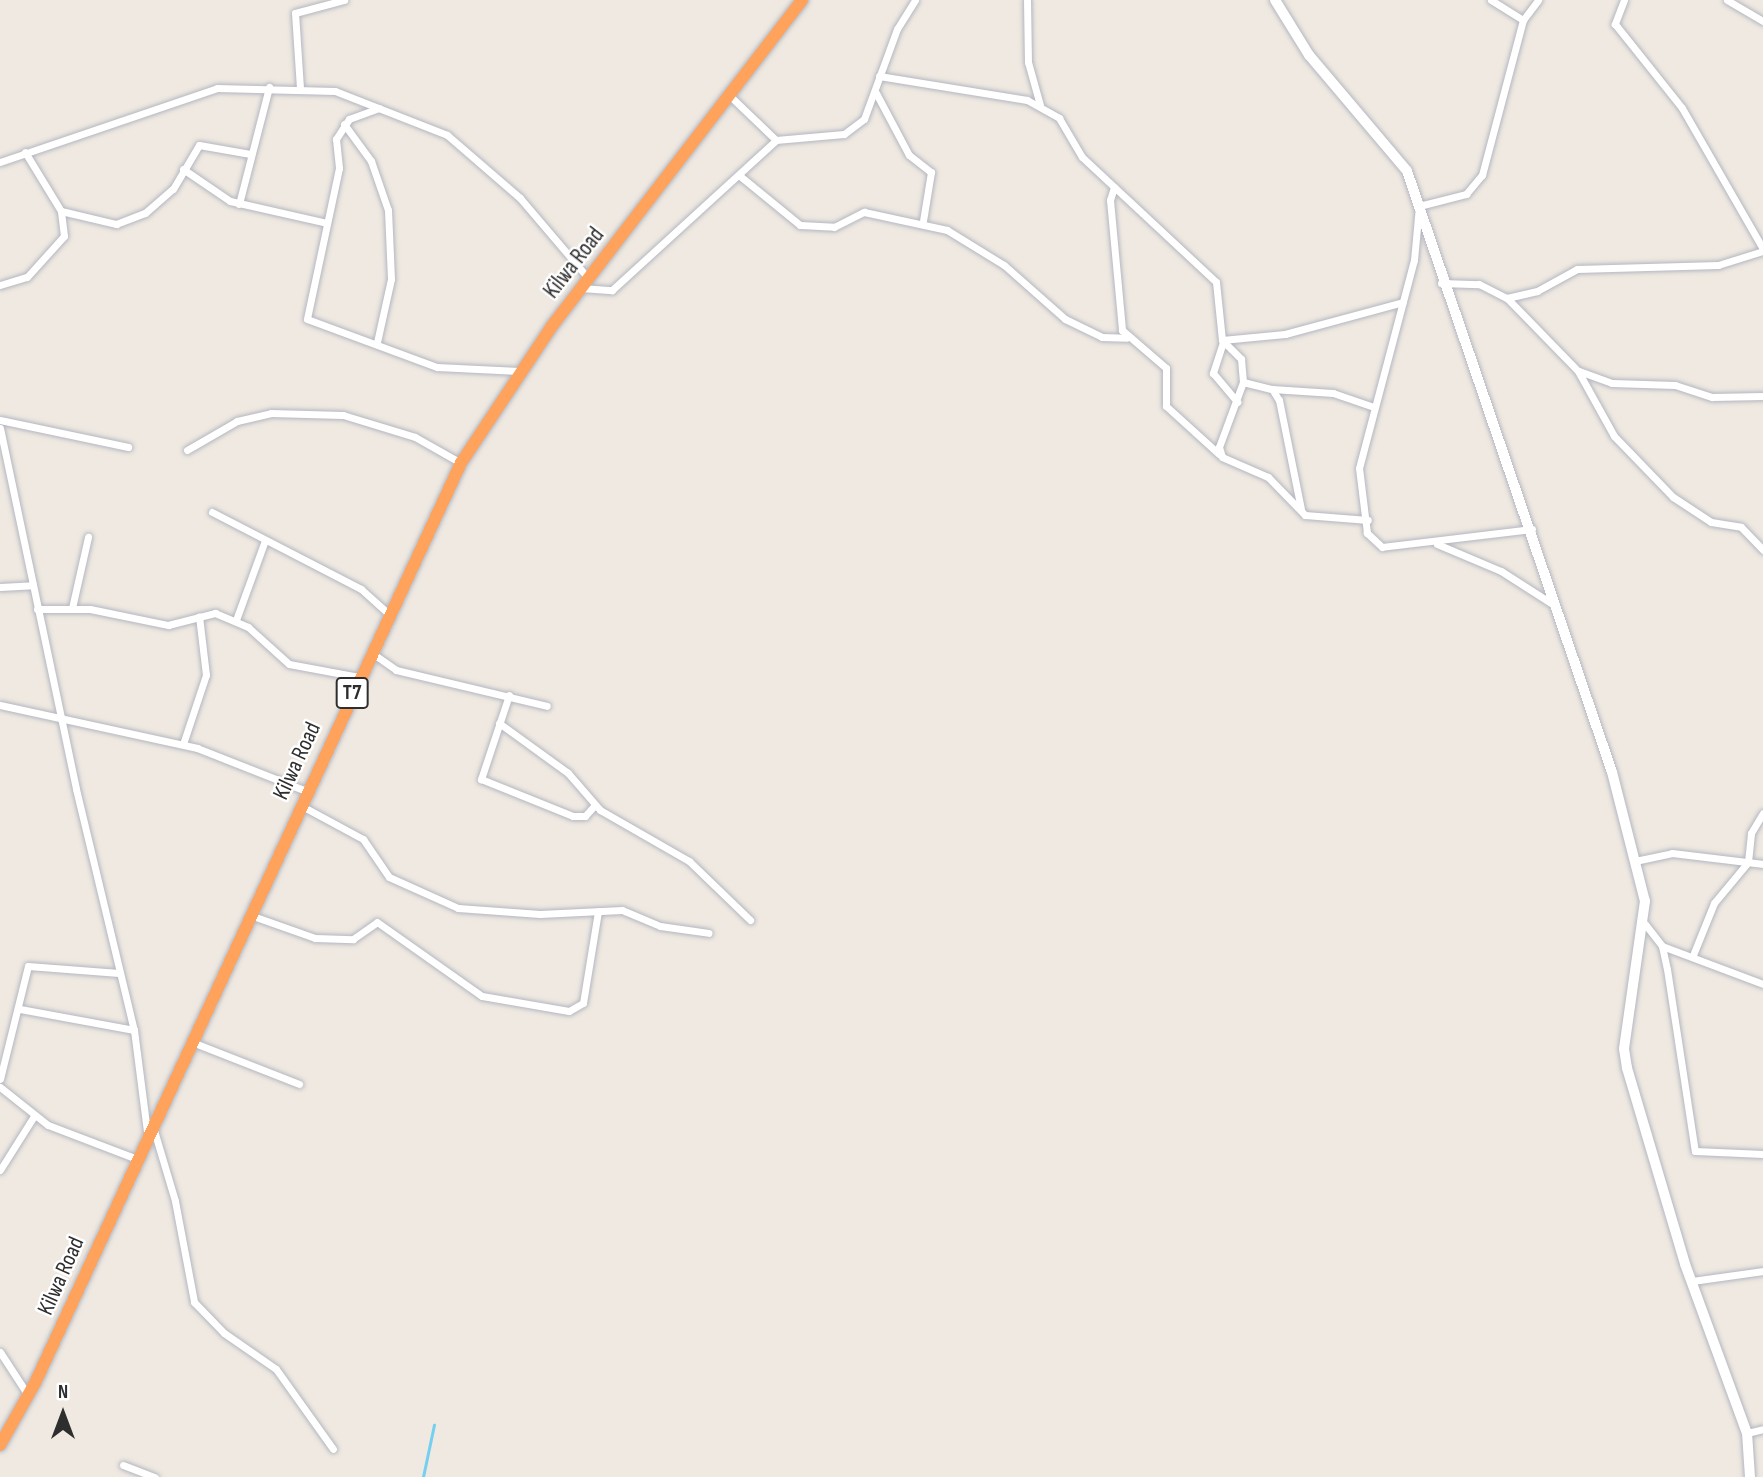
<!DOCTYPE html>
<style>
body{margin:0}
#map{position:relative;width:1763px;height:1477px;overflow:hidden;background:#efe9e1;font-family:"Sofia Sans Condensed",sans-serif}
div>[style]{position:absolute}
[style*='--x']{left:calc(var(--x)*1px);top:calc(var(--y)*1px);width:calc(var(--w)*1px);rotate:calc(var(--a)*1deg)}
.stream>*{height:2.5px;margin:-1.25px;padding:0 1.25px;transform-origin:1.25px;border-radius:1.25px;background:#75cff0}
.roads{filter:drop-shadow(0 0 2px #b4b7c1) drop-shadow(0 0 2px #b4b7c1)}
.street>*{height:7px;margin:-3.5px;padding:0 3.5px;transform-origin:3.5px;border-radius:3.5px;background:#fff}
.secondary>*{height:10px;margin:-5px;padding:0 5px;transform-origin:5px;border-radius:5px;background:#fff}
.highway>*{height:12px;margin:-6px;padding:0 6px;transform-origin:6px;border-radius:6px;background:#ffa35c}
span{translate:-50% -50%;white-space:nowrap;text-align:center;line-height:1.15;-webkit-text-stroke:5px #fff;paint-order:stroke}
.shield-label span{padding:2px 5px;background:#fff;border:2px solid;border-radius:5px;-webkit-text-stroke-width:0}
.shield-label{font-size:21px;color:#2e2e2e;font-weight:700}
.street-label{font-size:23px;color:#2e2e2e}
.north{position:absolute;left:28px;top:1379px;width:70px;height:70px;-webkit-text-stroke:5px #fff;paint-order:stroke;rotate:0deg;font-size:19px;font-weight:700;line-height:28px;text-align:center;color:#2e2e2e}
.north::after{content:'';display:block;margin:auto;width:24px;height:32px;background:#2e2e2e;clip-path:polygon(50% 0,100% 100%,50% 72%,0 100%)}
</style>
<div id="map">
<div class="stream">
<i style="--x:423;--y:1477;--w:53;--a:-78.1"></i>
</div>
<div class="roads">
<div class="street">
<i style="--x:1027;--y:0;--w:62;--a:89.1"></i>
<i style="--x:1028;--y:62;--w:45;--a:74.4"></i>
<i style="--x:1491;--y:0;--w:38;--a:32"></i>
<i style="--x:1624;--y:0;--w:26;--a:111"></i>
<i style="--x:1615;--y:24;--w:107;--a:51.4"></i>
<i style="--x:1682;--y:108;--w:163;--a:60.1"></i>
<i style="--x:1727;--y:0;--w:42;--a:30.3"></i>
<i style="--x:879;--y:76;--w:150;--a:9.2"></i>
<i style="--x:1027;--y:100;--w:37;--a:29"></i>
<i style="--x:1059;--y:118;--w:45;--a:59.5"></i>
<i style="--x:1082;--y:157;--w:183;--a:43"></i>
<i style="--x:1216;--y:282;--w:58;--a:84.1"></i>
<i style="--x:1222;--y:340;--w:27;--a:45"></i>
<i style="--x:1241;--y:359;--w:23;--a:85"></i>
<i style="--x:1243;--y:382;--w:30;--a:14"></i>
<i style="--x:1272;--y:389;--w:13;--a:58"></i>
<i style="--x:1279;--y:400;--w:111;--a:78.6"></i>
<i style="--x:300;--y:88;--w:75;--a:-93.8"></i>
<i style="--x:295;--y:13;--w:51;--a:-14.9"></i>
<i style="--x:876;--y:93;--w:70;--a:62"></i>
<i style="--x:909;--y:155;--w:28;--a:38"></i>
<i style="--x:931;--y:172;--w:50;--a:99.3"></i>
<i style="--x:729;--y:95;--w:65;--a:43.8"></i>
<i style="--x:776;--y:140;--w:68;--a:-5"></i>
<i style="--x:844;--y:134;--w:25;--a:-37"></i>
<i style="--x:864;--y:119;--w:96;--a:-69.9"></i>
<i style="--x:897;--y:29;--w:34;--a:-58"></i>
<i style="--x:379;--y:108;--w:32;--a:160"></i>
<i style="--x:349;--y:119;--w:24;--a:123"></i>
<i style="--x:336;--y:139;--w:29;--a:84"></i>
<i style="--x:339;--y:168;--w:154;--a:102"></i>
<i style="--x:307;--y:319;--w:139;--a:20.3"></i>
<i style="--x:437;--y:367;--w:82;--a:2.8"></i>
<i style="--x:344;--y:124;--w:46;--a:53.9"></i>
<i style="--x:371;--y:161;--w:52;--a:70.9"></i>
<i style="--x:388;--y:210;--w:69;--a:87.5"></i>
<i style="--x:391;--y:279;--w:65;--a:102.5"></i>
<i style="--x:0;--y:162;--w:229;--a:-18.8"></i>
<i style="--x:217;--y:88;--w:118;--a:1.5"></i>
<i style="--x:335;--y:91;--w:120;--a:21.4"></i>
<i style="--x:447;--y:135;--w:96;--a:40.8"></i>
<i style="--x:520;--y:198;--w:106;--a:49.6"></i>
<i style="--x:183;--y:169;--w:57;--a:34.2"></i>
<i style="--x:230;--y:201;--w:99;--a:12.8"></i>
<i style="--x:740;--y:176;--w:77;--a:39.2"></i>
<i style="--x:800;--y:225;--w:34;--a:3"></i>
<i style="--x:834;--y:227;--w:34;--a:-27"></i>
<i style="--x:864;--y:212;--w:85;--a:12.2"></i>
<i style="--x:947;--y:230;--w:67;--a:31.6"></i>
<i style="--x:1004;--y:265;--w:81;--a:41.5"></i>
<i style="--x:1065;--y:319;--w:41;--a:25.9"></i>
<i style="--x:1102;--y:337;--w:24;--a:2"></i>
<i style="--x:1114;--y:187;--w:14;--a:107"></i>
<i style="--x:1110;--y:200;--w:131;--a:84.7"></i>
<i style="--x:1122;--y:330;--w:58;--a:40.8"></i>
<i style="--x:1166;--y:368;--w:38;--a:90"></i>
<i style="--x:1166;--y:406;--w:72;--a:42.2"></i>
<i style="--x:239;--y:204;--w:121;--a:-75.6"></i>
<i style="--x:61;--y:211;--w:57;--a:13.3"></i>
<i style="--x:116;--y:224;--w:31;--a:-21"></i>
<i style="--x:145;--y:213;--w:37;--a:-41"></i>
<i style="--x:173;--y:189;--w:51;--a:-59.4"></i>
<i style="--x:199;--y:145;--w:52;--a:10"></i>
<i style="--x:1441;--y:283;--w:38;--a:2"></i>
<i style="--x:1479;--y:284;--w:31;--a:27"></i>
<i style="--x:1507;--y:298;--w:102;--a:45.8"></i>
<i style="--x:1578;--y:371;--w:74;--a:61"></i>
<i style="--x:1614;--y:436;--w:85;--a:46"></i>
<i style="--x:1673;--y:497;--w:45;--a:33.3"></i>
<i style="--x:1711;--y:522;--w:30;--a:9"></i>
<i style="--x:1741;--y:527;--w:32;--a:46"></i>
<i style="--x:0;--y:285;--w:28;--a:-17"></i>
<i style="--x:27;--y:277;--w:55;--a:-47.9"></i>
<i style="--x:64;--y:236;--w:25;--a:-97"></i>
<i style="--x:61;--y:211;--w:69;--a:-121.4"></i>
<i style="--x:581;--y:288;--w:31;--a:4"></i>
<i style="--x:612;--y:290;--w:222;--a:-42.4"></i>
<i style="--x:1507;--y:298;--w:31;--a:-13"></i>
<i style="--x:1537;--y:291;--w:46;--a:-28.8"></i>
<i style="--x:1577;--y:269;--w:141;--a:-1.6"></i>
<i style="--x:1718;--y:265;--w:47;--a:-17.3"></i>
<i style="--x:1222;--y:340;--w:63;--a:-5.4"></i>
<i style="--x:1285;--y:334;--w:122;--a:-15.2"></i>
<i style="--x:1223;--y:342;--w:33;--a:108"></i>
<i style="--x:1213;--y:373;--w:38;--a:50"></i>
<i style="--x:1579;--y:371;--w:35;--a:20"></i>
<i style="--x:1612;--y:383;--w:63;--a:1.8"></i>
<i style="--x:1675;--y:385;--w:39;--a:18"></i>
<i style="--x:1712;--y:397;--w:51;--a:-1.1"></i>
<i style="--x:1243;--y:382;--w:69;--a:110.3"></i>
<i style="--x:1219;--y:447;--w:10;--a:73"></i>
<i style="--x:1222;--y:457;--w:50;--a:23.5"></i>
<i style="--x:1268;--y:477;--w:53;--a:45.8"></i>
<i style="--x:1305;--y:515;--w:63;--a:4.5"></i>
<i style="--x:1272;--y:389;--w:61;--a:3.8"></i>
<i style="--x:1333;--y:393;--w:40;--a:18.9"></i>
<i style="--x:0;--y:420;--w:131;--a:11.9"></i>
<i style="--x:0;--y:428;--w:369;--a:78.1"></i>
<i style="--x:76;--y:789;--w:248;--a:76.5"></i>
<i style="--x:134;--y:1030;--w:103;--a:82.7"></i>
<i style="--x:187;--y:450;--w:58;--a:-30.1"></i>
<i style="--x:237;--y:421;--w:35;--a:-13"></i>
<i style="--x:271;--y:413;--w:72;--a:1.6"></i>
<i style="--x:343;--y:415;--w:75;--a:17"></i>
<i style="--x:415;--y:437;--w:53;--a:29.5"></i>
<i style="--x:212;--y:512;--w:168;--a:27.3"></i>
<i style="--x:361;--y:589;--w:38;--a:42"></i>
<i style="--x:1532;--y:529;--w:151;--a:173.2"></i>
<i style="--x:1382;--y:547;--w:21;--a:-137"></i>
<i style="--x:1367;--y:533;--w:65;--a:-97"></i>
<i style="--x:1359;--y:468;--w:215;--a:-75.2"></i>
<i style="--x:1414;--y:260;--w:54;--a:-84.7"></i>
<i style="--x:1419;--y:206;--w:49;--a:-14.3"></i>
<i style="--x:1466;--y:194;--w:25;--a:-50"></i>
<i style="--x:1482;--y:175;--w:160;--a:-75.2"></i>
<i style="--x:1523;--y:20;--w:25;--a:-53"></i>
<i style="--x:1437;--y:544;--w:69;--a:22.9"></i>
<i style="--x:1501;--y:571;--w:63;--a:32.7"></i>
<i style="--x:0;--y:587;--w:33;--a:-3"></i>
<i style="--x:72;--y:608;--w:73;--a:-77.3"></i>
<i style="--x:37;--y:609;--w:53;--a:0"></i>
<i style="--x:90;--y:609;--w:80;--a:11.6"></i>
<i style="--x:168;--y:625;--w:49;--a:-14.3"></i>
<i style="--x:215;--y:613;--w:36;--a:23"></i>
<i style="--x:248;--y:627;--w:55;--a:42.1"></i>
<i style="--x:289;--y:664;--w:71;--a:10.5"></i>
<i style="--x:236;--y:620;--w:82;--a:-70"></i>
<i style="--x:372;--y:653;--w:29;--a:35"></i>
<i style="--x:396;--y:670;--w:155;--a:13.4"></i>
<i style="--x:509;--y:695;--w:89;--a:108.4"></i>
<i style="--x:481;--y:779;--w:99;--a:21.9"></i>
<i style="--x:573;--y:816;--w:12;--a:0"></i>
<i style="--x:585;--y:816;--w:15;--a:-48"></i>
<i style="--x:0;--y:705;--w:202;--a:12.3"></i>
<i style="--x:197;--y:748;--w:117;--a:21.5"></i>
<i style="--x:499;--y:723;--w:85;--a:35.9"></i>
<i style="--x:568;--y:773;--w:49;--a:49.1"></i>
<i style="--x:600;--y:810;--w:103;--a:29.8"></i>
<i style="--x:689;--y:861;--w:85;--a:44"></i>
<i style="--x:183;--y:744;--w:73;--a:-71.6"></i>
<i style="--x:206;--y:675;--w:59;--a:-96.8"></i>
<i style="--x:300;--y:805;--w:72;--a:28.4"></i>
<i style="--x:363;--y:839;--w:46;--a:55.6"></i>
<i style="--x:389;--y:877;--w:76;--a:24.2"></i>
<i style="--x:458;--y:908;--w:82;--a:4.2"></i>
<i style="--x:540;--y:914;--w:82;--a:-2.8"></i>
<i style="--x:622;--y:910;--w:41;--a:22.8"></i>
<i style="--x:660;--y:926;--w:49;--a:8.1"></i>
<i style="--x:1635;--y:861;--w:38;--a:-12"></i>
<i style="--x:1672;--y:853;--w:92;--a:6.9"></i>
<i style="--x:250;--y:915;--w:69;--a:19.5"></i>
<i style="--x:315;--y:938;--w:38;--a:2"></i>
<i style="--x:353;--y:939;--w:29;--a:-35"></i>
<i style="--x:377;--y:922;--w:128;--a:35.2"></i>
<i style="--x:482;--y:996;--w:88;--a:9.8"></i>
<i style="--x:569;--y:1011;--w:16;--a:-30"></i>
<i style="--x:583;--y:1003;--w:93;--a:-80.7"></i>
<i style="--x:1645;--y:924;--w:28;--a:52"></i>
<i style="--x:1662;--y:946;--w:24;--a:78"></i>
<i style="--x:1667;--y:969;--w:184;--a:81.3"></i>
<i style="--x:1695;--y:1151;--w:68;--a:2.5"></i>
<i style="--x:1662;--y:946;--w:108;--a:20.6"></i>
<i style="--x:1693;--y:955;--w:56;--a:-68"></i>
<i style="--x:1714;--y:903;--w:53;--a:-50.3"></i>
<i style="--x:1748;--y:862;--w:29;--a:-84"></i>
<i style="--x:1751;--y:833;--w:23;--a:-59"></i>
<i style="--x:20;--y:1009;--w:116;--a:10.4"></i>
<i style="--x:192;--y:1042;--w:115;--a:21.4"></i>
<i style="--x:0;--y:1079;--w:116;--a:-76.1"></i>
<i style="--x:28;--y:966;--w:91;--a:4.4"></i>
<i style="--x:0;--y:1087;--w:61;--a:38.4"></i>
<i style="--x:48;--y:1125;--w:95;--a:20.9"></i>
<i style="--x:153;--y:1127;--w:77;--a:73.4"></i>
<i style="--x:175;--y:1201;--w:103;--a:79.3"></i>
<i style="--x:194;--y:1302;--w:43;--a:45.9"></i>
<i style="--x:224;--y:1333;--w:63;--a:34.7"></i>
<i style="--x:276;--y:1369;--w:98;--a:54.5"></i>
<i style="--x:0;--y:1170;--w:64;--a:-57.8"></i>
<i style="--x:1692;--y:1281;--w:72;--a:-8"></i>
<i style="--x:0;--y:1352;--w:51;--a:56.9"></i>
<i style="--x:1747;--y:1433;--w:16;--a:-14"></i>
<i style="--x:123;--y:1465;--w:34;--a:21"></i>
</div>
<div class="secondary">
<i style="--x:1275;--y:0;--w:65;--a:58.3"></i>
<i style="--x:1309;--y:55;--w:152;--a:49.8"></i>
<i style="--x:1407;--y:171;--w:635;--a:71.17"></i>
<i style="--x:1612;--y:772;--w:133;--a:75.7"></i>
<i style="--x:1645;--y:901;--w:149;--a:98.1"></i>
<i style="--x:1624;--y:1049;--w:19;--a:81"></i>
<i style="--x:1627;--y:1068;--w:204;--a:73.5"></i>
<i style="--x:1685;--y:1264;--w:180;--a:69.9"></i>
<i style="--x:1747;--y:1433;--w:44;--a:86.1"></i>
</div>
<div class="highway">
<i style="--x:0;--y:1445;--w:73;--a:-60.6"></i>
<i style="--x:36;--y:1381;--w:1012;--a:-65.16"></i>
<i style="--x:461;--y:463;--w:164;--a:-56.4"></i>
<i style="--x:552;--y:326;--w:411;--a:-52.5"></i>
</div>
</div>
<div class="shield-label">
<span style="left:352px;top:693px">T7</span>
</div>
<div class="street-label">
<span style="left:574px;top:263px;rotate:-52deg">Kilwa Road</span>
<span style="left:297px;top:761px;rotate:-65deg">Kilwa Road</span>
<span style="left:61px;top:1276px;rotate:-66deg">Kilwa Road</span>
</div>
<div class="north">N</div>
</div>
